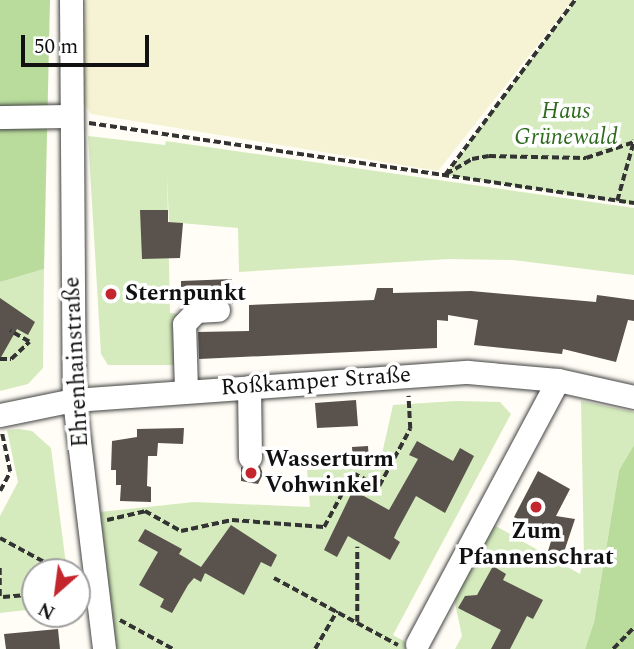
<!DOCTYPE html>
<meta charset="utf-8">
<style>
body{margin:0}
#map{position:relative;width:634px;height:649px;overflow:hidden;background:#fffdf5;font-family:Spectral,serif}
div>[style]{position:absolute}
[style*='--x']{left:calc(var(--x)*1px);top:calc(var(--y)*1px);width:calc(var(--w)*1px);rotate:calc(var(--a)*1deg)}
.farmland>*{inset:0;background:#f6f3d4}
.green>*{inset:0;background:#d5ebbd}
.forest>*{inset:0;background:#b9dc9c}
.building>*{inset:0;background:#5a524d}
.path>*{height:3.5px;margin-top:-1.75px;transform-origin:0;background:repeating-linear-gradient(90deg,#333 0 7px,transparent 0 10.5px)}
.roads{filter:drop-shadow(0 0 2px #444) drop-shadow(0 0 2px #444)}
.minor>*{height:23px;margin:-11.5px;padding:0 11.5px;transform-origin:11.5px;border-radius:11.5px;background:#fff}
.dots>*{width:19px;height:19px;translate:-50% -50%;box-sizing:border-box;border:4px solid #fff;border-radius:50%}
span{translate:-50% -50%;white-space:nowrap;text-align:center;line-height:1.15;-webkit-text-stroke:7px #fff;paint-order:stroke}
.park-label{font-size:23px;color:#2f6b1f;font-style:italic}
.poi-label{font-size:23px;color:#111;font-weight:700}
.left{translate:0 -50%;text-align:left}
.street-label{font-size:23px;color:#111}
.north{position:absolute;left:21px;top:558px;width:70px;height:70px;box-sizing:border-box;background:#fff;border:2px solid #a0a0a0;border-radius:50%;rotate:208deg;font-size:19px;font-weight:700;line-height:28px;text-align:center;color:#111}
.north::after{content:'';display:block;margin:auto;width:24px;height:32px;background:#c4262e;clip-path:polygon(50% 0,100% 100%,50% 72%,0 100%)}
.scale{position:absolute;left:21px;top:35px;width:128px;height:32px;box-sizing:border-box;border:4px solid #111;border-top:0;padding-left:9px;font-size:21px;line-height:24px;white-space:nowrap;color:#111;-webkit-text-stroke:5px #fff;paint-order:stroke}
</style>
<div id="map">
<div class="farmland">
<i style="clip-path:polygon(86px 0,573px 0,438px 171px,91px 114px,81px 101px)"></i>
</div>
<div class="green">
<i style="clip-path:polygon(575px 0,634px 0,634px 205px,445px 175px)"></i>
<i style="clip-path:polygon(88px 136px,165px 145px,166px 141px,634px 208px,634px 275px,513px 260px,449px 259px,239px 272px,238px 228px,169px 222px,167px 174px,170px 313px,179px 314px,179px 365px,108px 365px,101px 354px)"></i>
<i style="clip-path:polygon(44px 269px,43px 368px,28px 384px,0 391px,0 282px)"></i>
<i style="clip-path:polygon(456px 401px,500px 402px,511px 414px,393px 635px,418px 649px,115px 649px,100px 512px,194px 502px,310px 507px,307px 470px,379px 467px,393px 405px)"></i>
<i style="clip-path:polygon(581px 401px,634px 412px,634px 445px,619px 470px,594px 622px,585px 649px,455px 649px,462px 636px,455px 603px,458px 590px,494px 525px,580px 574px,584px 559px)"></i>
<i style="clip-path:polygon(19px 429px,32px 431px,51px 448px,67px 572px,35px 572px,35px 609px,0 613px,0 516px,18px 482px,7px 430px)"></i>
</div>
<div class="forest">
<i style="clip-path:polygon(0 0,50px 0,44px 269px,0 282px)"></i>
<i style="clip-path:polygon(634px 445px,634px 649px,585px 649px,594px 622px,619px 470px)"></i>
</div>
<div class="building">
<i style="clip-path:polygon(140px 210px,168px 210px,168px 222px,183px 223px,180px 258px,142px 259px)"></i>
<i style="clip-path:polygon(232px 279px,233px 304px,218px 296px,181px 295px,181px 281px)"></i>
<i style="clip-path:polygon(377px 288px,393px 288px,393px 293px,471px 291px,596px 302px,597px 295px,634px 300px,634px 321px,628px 320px,616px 362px,563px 349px,562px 354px,474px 345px,478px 320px,448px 315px,448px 321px,437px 320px,437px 348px,199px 359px,198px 332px,249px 331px,249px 305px,374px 300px)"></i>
<i style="clip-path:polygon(0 298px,35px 322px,28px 335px,17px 329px,0 359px)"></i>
<i style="clip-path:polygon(356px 400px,358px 426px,317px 428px,315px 403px)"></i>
<i style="clip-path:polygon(184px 428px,183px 444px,158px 443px,157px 456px,148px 456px,147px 486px,151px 487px,151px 502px,120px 501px,121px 485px,116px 485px,116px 470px,111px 470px,112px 441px,137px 437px,137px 429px)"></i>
<i style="clip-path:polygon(417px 441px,453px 461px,460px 448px,474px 456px,445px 513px,416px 496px,397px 531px,394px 538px,400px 542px,390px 560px,348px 536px,337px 557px,324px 550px,353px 490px,389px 510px,418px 459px,409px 455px)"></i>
<i style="clip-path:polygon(368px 446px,369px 462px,353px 463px,352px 447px)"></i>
<i style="clip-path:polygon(260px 466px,263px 474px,258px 484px,241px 481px,241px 467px,251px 471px)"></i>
<i style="clip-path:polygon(538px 471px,570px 489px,556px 516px,575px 519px,563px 555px,548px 551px,552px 538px,514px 517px)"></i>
<i style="clip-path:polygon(231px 525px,277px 555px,271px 567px,261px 562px,244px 595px,205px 573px,201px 582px,194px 578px,188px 585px,172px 613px,160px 607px,164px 599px,139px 585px,158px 552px,138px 541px,145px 529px,182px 549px,179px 554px,201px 567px)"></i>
<i style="clip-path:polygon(493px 566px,506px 574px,503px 580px,543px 600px,533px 619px,527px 616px,510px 649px,491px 649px,501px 630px,458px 608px,465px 596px,477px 595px)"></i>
<i style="clip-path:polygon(58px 629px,60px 649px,6px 649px,4px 634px)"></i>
</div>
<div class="path">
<i style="--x:89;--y:123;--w:551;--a:8.35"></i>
<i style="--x:446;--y:174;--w:30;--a:-30"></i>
<i style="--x:472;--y:159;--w:17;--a:-10"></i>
<i style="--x:489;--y:156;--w:97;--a:1.2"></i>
<i style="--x:586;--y:158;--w:51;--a:-18.4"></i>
<i style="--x:445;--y:175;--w:218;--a:-53.4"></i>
<i style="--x:617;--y:201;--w:63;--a:-74.4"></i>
<i style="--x:0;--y:359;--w:11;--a:0"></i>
<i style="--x:11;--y:359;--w:25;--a:-43"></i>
<i style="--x:29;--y:342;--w:22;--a:-150"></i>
<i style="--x:0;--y:491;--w:21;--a:-62"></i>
<i style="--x:10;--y:472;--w:40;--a:-102"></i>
<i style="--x:107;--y:520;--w:39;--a:-13"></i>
<i style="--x:145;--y:511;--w:41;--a:29.1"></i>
<i style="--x:181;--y:531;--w:52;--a:-12.2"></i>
<i style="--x:232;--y:520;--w:92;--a:4.4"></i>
<i style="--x:324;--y:527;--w:61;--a:-61.8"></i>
<i style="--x:353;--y:473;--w:29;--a:27"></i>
<i style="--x:379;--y:486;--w:65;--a:-61.5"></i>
<i style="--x:410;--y:429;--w:33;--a:-93"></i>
<i style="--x:0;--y:538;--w:72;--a:28.4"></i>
<i style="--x:0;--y:568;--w:30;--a:90"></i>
<i style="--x:274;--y:578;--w:141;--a:28.4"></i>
<i style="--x:3;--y:597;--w:32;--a:-5"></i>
<i style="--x:120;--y:620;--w:60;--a:28.7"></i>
<i style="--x:357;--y:622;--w:75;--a:-90"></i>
<i style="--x:315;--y:649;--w:44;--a:-59.9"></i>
<i style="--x:613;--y:649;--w:30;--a:-46"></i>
</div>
<div class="roads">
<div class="minor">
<i style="--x:71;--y:0;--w:400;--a:89.6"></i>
<i style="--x:74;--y:400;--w:251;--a:83.1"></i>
<i style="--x:0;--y:117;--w:71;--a:-0.8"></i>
<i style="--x:249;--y:387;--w:70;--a:89.2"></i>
<i style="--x:186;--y:390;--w:66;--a:-91.7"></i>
<i style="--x:184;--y:324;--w:18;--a:-47"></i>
<i style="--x:196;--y:311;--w:22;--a:-3"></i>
<i style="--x:0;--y:415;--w:76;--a:-11.5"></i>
<i style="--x:74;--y:400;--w:395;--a:-4.1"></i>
<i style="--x:468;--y:372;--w:90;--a:5.1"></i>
<i style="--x:558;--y:380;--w:78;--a:12.6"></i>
<i style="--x:417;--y:644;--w:299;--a:-61.9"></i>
</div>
</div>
<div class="dots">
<i style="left:111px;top:294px;background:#c4262e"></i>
<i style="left:251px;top:473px;background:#c4262e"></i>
<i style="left:536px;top:507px;background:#c4262e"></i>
</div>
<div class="park-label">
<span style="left:566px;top:125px">Haus<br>Grünewald</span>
</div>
<div class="poi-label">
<span class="left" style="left:125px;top:294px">Sternpunkt</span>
<span class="left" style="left:265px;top:473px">Wasserturm<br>Vohwinkel</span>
<span style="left:536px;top:545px">Zum<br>Pfannenschrat</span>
</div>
<div class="street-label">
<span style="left:77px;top:362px;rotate:-93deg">Ehrenhainstraße</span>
<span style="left:316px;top:382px;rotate:-4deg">Roßkamper Straße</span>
</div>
<div class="north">N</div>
<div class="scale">50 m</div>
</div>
